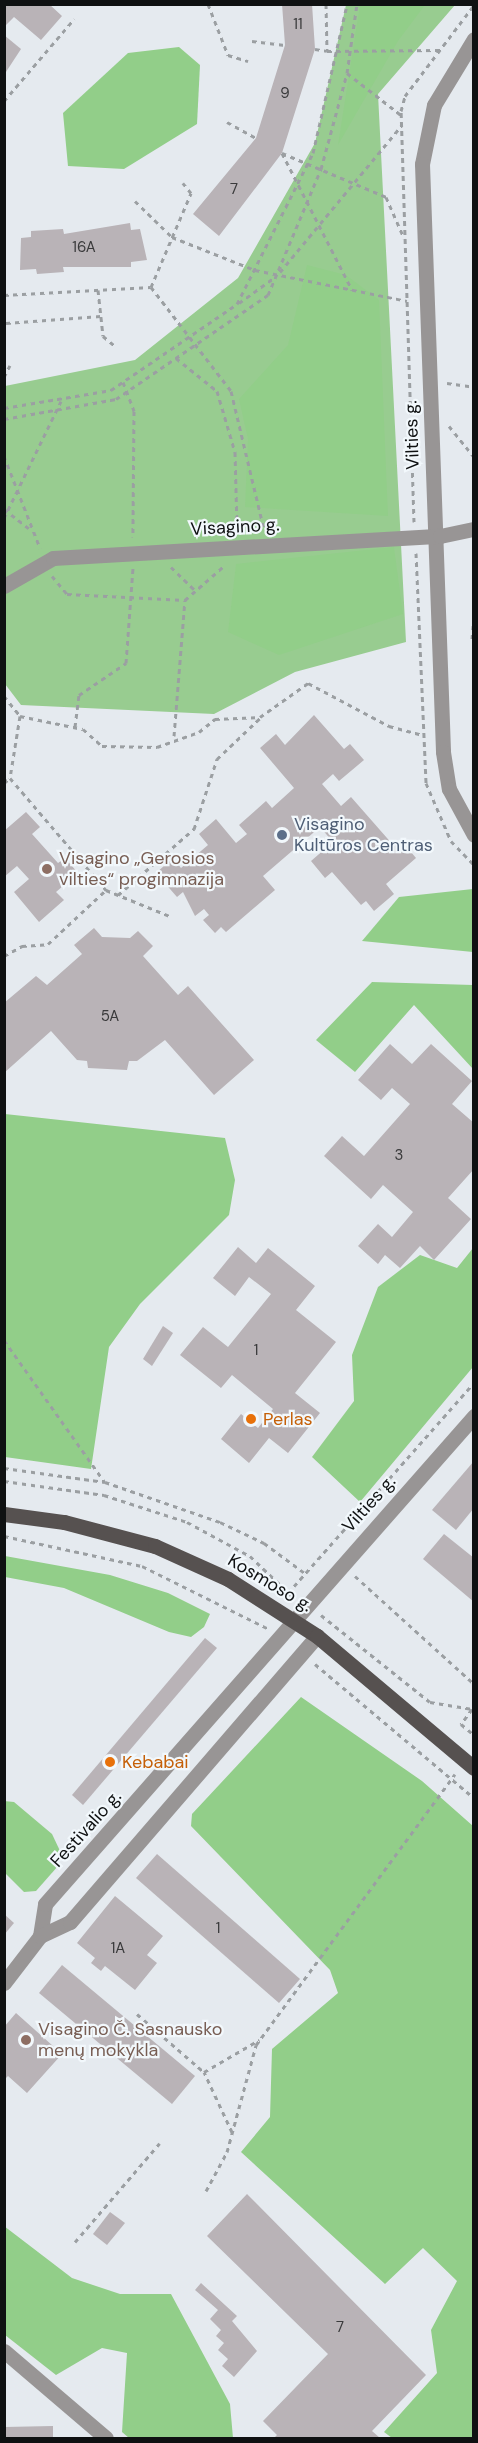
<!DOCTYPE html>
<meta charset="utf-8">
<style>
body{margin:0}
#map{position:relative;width:478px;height:2443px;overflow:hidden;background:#e5eaef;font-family:"DM Sans",sans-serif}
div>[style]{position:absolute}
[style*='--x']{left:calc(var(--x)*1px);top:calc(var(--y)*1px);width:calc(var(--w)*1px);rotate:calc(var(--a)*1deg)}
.green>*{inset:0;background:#98cc90}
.forest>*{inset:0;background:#92ce89}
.building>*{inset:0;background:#b9b3b7}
.path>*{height:3px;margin-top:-1.5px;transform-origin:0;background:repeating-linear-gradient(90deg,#9b9fa2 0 4.5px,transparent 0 9px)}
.minor>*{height:15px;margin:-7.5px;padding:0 7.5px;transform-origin:7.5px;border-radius:7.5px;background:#989595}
.major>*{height:15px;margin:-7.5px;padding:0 7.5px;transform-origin:7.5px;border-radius:7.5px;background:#565150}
.dots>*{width:16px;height:16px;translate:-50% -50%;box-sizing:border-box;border:3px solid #f2f8fc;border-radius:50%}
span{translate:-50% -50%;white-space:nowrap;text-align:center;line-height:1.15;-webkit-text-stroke:4.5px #f2f8fc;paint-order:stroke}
.number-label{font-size:15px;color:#3a3a3b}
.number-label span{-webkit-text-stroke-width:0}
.street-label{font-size:18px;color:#0f1112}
.service-label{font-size:18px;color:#4e5e75}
.left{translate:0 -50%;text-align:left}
.education-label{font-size:18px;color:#785e54}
.food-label{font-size:18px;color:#c56008}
.frame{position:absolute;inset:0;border:6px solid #0f1112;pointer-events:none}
</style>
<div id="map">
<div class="green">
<i style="clip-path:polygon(346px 5px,455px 5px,378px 94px,406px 642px,295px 672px,214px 714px,21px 705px,5px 684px,5px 386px,135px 360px,238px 278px,315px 143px)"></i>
</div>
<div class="forest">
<i style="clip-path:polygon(360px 5px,425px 5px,398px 41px,338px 145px)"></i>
<i style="clip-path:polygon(179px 47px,200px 65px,197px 124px,124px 169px,68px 166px,63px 113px,128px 53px)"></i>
<i style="clip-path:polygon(307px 265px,346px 275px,379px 300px,388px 516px,245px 507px,248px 439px,239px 399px,288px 345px)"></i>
<i style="clip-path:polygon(394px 547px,403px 614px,279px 655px,228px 632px,236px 564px)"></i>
<i style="clip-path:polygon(473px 889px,473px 952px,362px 941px,399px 897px)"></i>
<i style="clip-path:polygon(372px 982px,473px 985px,473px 1069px,414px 1005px,355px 1072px,316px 1040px)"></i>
<i style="clip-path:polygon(5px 1114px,225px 1138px,235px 1180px,229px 1215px,140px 1304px,109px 1347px,91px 1469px,5px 1457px)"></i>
<i style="clip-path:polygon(473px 1248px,473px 1367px,360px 1502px,312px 1457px,354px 1401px,352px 1355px,378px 1287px,420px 1255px,457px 1268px)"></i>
<i style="clip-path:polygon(5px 1556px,110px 1575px,168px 1593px,210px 1614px,204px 1627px,191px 1637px,169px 1632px,64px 1588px,5px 1577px)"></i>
<i style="clip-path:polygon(301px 1697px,422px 1781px,473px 1826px,473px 2438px,392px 2438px,384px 2432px,437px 2373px,431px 2330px,457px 2281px,423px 2248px,385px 2284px,241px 2152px,270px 2117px,272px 2049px,338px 1993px,330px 1970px,191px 1826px,192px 1814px)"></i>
<i style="clip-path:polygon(4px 1801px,14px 1802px,52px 1834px,61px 1853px,58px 1866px,36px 1891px,24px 1892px,5px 1873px)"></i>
<i style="clip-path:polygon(4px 2226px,72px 2278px,120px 2294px,171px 2294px,230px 2404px,233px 2438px,129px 2438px,122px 2432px,127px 2353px,102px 2348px,56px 2375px,5px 2335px)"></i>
</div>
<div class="building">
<i style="clip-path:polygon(4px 4px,49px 4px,62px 16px,41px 40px,14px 17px,4px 27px)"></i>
<i style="clip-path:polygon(282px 4px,312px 4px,315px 49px,282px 153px,219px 236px,193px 214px,256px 138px,285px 45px)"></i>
<i style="clip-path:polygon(4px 35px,21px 49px,4px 75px)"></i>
<i style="clip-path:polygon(130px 223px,131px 230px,140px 229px,147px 260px,131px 262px,131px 267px,63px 267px,64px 272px,37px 274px,36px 269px,20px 270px,21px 238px,31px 237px,31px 231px,63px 229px,64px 234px)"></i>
<i style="clip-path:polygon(314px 715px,344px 749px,350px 744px,364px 760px,339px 781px,333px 774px,322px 784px,341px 806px,351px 797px,394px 846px,401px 840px,416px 858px,386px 884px,394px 894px,374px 911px,366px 901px,361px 905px,332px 872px,325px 878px,311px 861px,333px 842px,320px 827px,263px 876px,275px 890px,226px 932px,221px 927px,215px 933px,203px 920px,209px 915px,204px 909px,195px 916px,183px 892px,177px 897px,156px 873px,173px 858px,181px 868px,208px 845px,199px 834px,216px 819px,236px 843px,247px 834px,239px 825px,266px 801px,272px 808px,294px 788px,260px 748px,276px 734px,285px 745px)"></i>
<i style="clip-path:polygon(26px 812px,40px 827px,32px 834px,58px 863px,65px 858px,78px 873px,56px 892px,64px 900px,39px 922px,14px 892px,29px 879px,17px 866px,4px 877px,4px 831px)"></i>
<i style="clip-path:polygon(94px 928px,102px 937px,130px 938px,138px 931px,153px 946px,143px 956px,178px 995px,188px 986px,254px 1060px,214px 1095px,165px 1040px,137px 1061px,129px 1061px,127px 1070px,88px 1068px,87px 1061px,77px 1060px,51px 1031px,4px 1073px,4px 1003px,36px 976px,47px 985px,82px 954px,74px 945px)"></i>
<i style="clip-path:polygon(390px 1044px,412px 1064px,431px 1044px,472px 1081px,452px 1104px,474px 1123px,474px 1169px,448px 1198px,471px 1219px,434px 1260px,420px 1246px,400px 1268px,385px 1255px,378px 1264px,358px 1246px,378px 1224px,392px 1237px,413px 1212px,383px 1185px,371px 1199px,324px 1156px,342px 1136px,364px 1156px,410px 1104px,392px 1088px,381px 1100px,358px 1080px)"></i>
<i style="clip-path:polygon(238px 1247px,256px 1263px,268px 1248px,315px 1286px,296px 1310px,336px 1342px,295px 1393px,320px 1413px,288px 1453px,269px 1438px,249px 1463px,221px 1439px,241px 1414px,258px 1428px,273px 1409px,232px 1375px,221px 1388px,180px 1355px,203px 1327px,228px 1347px,271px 1294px,249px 1277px,235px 1296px,213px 1278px)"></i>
<i style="clip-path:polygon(163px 1326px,173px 1333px,152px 1366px,143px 1359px)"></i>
<i style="clip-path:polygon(474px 1461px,474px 1508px,456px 1530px,432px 1510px)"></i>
<i style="clip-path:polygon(444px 1534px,474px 1558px,474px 1602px,423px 1559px)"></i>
<i style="clip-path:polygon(205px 1638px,217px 1648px,83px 1805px,72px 1795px)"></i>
<i style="clip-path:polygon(157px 1854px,300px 1979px,279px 2003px,136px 1878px)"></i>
<i style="clip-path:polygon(115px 1896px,163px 1936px,147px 1955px,157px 1963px,135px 1990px,105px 1966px,101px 1971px,91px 1963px,95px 1958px,77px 1943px)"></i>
<i style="clip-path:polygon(4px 1914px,14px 1923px,4px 1935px)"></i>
<i style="clip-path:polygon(62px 1965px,195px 2076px,172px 2104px,39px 1993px)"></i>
<i style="clip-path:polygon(16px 2013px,62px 2054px,27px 2093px,8px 2076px,4px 2080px,4px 2027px)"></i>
<i style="clip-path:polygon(247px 2194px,426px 2375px,372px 2431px,380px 2438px,274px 2438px,277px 2435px,263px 2421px,328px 2354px,207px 2236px)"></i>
<i style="clip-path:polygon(110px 2212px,125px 2223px,107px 2245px,93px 2234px)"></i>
<i style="clip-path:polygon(201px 2283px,237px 2316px,232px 2321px,257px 2351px,234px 2377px,222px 2366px,228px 2359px,218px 2350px,224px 2343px,216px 2336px,221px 2330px,210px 2319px,218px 2310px,195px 2290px)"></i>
<i style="clip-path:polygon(53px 2426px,53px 2438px,4px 2438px,4px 2427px)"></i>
</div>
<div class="path">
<i style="--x:208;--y:4;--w:55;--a:68.6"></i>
<i style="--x:228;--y:55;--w:21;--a:17"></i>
<i style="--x:326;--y:4;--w:47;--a:88.8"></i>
<i style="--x:327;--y:51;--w:112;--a:-0.5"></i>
<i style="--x:252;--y:41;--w:33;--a:7"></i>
<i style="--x:315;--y:49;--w:12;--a:9"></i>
<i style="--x:347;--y:73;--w:68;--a:37.9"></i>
<i style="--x:4;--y:101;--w:108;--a:-49.5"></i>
<i style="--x:227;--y:122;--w:33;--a:29"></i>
<i style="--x:282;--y:153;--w:113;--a:22.9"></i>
<i style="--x:386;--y:197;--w:45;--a:66.3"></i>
<i style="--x:282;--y:153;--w:154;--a:62.9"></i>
<i style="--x:135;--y:201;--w:52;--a:44.2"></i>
<i style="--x:172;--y:237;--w:89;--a:21.7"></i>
<i style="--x:255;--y:270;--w:155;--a:11.5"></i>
<i style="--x:280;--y:272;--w:190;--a:-50.3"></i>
<i style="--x:151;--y:287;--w:102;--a:-66.9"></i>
<i style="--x:191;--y:193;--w:13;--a:-129"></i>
<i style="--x:98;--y:290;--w:46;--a:83.8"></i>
<i style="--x:103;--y:336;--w:17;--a:40"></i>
<i style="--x:4;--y:295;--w:147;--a:-3.1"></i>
<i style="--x:151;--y:287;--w:131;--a:52.4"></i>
<i style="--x:231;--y:391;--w:143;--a:76.6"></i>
<i style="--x:239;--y:303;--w:44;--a:-35.8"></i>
<i style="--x:6;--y:323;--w:95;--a:-4.2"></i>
<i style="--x:176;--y:358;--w:53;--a:38.8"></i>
<i style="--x:217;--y:391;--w:64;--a:73.6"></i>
<i style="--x:235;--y:452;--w:79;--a:88.5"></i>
<i style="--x:4;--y:377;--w:13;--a:-63"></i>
<i style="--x:123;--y:382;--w:31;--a:69"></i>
<i style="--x:134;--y:411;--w:126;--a:90.5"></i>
<i style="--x:447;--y:383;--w:27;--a:8"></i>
<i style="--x:4;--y:408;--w:109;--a:-9.5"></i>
<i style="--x:111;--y:390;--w:153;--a:-34.3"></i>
<i style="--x:237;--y:304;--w:169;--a:-63.3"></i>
<i style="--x:313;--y:153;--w:153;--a:-77.1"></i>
<i style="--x:4;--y:419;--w:114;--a:-10.1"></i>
<i style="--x:116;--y:399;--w:184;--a:-34.4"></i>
<i style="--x:268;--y:295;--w:137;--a:-67.2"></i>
<i style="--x:321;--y:169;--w:99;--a:-74.8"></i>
<i style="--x:347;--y:73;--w:70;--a:-81.8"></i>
<i style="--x:449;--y:426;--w:40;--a:51"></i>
<i style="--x:4;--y:456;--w:99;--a:68.6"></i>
<i style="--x:4;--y:509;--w:34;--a:38"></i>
<i style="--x:4;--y:518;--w:130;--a:-64"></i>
<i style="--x:414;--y:522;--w:411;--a:-91.8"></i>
<i style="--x:401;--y:111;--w:16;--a:-75"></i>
<i style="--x:405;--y:96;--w:114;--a:-52.8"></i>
<i style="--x:416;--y:553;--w:230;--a:87.5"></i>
<i style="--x:426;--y:783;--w:63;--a:66.7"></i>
<i style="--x:451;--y:841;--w:33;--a:46"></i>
<i style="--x:171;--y:567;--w:35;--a:44"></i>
<i style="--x:52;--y:576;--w:23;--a:50"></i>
<i style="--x:67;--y:594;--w:118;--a:2.9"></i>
<i style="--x:472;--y:639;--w:23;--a:-85"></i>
<i style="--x:4;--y:696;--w:26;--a:51"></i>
<i style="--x:20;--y:716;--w:63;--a:99.2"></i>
<i style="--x:10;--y:778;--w:148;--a:49.4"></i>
<i style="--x:20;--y:716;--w:64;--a:11.7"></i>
<i style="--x:83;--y:729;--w:25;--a:42"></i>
<i style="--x:102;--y:746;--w:55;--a:1"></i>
<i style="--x:157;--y:747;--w:45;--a:-19.7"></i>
<i style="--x:199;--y:732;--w:21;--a:-39"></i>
<i style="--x:215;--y:719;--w:45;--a:-2.5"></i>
<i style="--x:260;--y:717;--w:59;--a:-35.3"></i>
<i style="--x:308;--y:683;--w:92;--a:28"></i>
<i style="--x:389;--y:726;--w:35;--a:15"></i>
<i style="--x:75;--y:727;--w:32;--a:-83"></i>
<i style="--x:79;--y:695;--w:57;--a:-34.2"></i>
<i style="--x:126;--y:663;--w:95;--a:-85.8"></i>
<i style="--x:174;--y:736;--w:136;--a:-85.4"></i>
<i style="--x:185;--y:600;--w:53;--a:-41.2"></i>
<i style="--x:4;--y:783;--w:8;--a:-40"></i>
<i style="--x:118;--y:895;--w:101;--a:-41"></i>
<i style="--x:194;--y:829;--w:74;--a:-71.8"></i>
<i style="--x:217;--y:759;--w:59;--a:-43.6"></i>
<i style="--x:4;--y:956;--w:21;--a:-29"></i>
<i style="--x:22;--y:946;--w:26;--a:-4"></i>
<i style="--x:48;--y:944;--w:79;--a:-43"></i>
<i style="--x:106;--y:890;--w:71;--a:22.2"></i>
<i style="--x:4;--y:1340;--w:173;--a:54.7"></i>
<i style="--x:4;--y:1468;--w:102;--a:7.9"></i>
<i style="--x:105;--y:1482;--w:122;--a:19.2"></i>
<i style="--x:220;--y:1522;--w:49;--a:25.5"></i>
<i style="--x:264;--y:1543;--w:52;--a:36.4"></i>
<i style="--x:4;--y:1481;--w:101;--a:8"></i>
<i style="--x:104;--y:1495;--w:87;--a:18"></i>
<i style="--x:187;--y:1522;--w:72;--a:28.4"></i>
<i style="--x:250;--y:1556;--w:59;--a:43.6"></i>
<i style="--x:4;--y:1536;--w:141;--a:12.3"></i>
<i style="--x:142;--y:1566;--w:140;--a:26.4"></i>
<i style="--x:355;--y:1576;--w:161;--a:42.2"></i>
<i style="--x:288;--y:1593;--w:281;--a:-48.5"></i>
<i style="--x:321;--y:1615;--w:139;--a:38.6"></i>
<i style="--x:430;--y:1702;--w:43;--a:9.5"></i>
<i style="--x:472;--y:1709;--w:19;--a:126"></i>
<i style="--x:461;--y:1724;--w:17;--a:40"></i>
<i style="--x:315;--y:1664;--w:208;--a:40.1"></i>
<i style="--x:137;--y:2014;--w:89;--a:40.9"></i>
<i style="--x:232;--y:2132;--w:66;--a:-115"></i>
<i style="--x:204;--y:2072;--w:64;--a:-30.2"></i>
<i style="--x:206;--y:2191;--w:44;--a:-61.7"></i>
<i style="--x:227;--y:2152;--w:111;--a:-74.8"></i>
<i style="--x:256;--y:2045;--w:336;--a:-53.7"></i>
<i style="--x:75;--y:2242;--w:130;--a:-49.4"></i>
</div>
<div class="minor">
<i style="--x:474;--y:39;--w:77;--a:121.2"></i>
<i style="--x:434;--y:105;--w:60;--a:101.5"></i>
<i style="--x:422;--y:164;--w:588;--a:87.95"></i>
<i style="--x:443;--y:752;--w:37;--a:81"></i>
<i style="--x:449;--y:789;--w:52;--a:61.5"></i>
<i style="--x:4;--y:586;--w:56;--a:-29.7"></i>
<i style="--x:53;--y:558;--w:388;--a:-3.3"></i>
<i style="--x:440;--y:536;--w:35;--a:-12"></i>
<i style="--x:40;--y:1936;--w:32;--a:-81"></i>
<i style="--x:45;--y:1904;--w:650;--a:-48.68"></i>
<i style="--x:4;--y:1983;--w:59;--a:-52.5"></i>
<i style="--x:40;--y:1936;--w:33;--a:-25"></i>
<i style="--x:70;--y:1922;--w:378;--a:-49.2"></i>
<i style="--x:4;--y:2351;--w:134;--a:40.5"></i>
</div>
<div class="major">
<i style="--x:4;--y:1514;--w:61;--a:7.6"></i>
<i style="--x:64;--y:1522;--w:94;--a:14.8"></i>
<i style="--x:155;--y:1546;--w:80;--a:24.3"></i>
<i style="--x:228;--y:1579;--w:106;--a:32.6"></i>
<i style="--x:317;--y:1636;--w:205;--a:40.1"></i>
</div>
<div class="dots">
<i style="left:282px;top:835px;background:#5c6f8a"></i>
<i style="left:47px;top:869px;background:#8d6e63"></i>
<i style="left:251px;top:1419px;background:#e8710a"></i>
<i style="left:110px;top:1762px;background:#e8710a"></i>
<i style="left:26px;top:2040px;background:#8d6e63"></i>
</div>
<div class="number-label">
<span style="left:298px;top:25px">11</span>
<span style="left:285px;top:94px">9</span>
<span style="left:234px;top:190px">7</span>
<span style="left:84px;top:248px">16A</span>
<span style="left:110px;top:1017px">5A</span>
<span style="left:399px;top:1156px">3</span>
<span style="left:256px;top:1351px">1</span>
<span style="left:218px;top:1929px">1</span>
<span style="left:118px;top:1949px">1A</span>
<span style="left:340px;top:2328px">7</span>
</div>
<div class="street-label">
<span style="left:412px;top:435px;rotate:-92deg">Vilties g.</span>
<span style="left:235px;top:527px;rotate:-3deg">Visagino g.</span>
<span style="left:369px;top:1504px;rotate:-48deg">Vilties g.</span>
<span style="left:270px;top:1583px;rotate:31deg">Kosmoso g.</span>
<span style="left:86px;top:1829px;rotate:-48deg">Festivalio g.</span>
</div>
<div class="service-label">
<span class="left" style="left:294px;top:835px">Visagino<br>Kultūros Centras</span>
</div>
<div class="education-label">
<span class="left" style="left:59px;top:869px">Visagino „Gerosios<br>vilties“ progimnazija</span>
<span class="left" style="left:38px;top:2040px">Visagino Č. Sasnausko<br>menų mokykla</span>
</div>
<div class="food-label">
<span class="left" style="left:263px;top:1419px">Perlas</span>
<span class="left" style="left:122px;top:1762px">Kebabai</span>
</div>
<div class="frame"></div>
</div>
